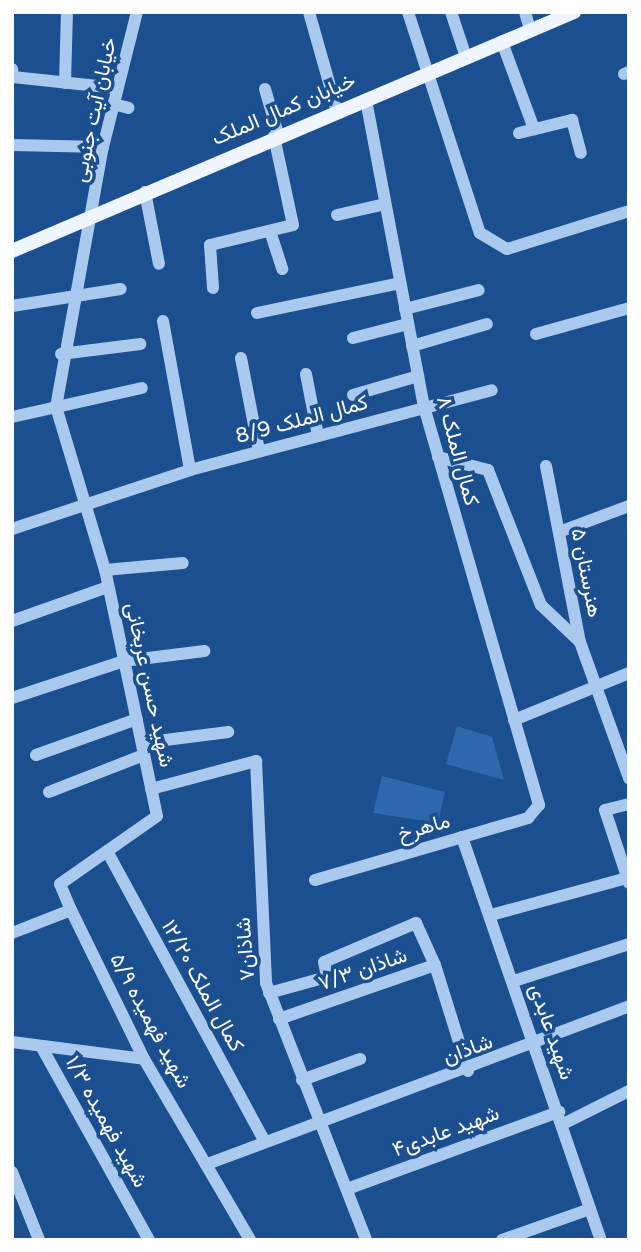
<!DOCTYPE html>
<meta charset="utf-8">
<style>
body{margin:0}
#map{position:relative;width:641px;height:1252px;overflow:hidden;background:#1b4f8f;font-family:"Varela Round",Vazirmatn,sans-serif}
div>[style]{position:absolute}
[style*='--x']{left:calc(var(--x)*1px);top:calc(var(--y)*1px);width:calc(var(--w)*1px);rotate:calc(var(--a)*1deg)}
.green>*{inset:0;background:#2e69ad}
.minor>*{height:12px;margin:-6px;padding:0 6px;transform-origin:6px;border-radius:6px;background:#a9c9ee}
.major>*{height:14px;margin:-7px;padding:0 7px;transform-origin:7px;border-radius:7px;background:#f0f6ff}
span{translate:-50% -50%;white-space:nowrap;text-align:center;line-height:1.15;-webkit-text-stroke:7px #1b4f8f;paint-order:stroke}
.street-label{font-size:21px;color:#fff}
.frame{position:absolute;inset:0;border:14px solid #fff;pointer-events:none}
</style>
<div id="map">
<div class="green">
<i style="clip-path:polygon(457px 726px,492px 737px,504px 780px,446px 764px)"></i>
<i style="clip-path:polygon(382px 776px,445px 792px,438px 823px,373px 813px)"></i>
</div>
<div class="minor">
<i style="--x:309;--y:12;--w:103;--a:74.2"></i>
<i style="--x:408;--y:12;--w:232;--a:72"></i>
<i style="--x:480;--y:233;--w:31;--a:31"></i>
<i style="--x:507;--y:249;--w:128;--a:-17.3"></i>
<i style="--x:451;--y:12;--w:47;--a:71.6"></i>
<i style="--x:525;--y:12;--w:19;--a:74"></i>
<i style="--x:502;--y:42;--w:93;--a:69.8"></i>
<i style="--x:12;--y:69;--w:8;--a:83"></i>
<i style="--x:13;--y:77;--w:104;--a:6.1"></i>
<i style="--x:624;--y:74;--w:5;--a:-22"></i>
<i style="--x:65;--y:83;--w:71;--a:-88.4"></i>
<i style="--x:265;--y:89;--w:47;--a:73.9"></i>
<i style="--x:113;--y:104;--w:16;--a:14"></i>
<i style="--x:519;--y:133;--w:55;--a:-13.8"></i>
<i style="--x:572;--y:120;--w:34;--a:75"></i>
<i style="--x:12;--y:145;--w:91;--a:1.3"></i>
<i style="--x:145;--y:192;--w:73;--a:79"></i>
<i style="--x:337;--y:215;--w:49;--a:-12.9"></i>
<i style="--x:270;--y:231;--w:40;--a:72"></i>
<i style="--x:213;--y:288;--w:43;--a:-94"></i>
<i style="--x:210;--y:245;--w:85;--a:-13.5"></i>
<i style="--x:293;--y:225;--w:91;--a:-102.1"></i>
<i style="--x:12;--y:306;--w:110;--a:-8.9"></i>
<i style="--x:405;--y:309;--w:76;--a:-14.4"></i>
<i style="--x:257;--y:313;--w:146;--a:-11.8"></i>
<i style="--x:163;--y:321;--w:151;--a:79.7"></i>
<i style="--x:536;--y:334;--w:97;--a:-15.6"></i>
<i style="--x:353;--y:338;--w:57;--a:-14.3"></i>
<i style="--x:412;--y:346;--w:78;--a:-16.3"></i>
<i style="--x:61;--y:354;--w:80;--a:-7.2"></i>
<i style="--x:241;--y:358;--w:95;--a:79"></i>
<i style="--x:306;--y:374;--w:63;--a:79"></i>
<i style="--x:353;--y:395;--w:68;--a:-16.3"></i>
<i style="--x:12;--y:417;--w:133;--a:-12.6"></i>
<i style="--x:438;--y:457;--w:52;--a:14.6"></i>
<i style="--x:488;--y:470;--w:145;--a:68.6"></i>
<i style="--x:541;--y:605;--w:54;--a:43.5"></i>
<i style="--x:546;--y:466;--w:179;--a:79.1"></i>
<i style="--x:580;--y:642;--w:145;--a:70.2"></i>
<i style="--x:12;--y:529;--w:188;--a:-18.3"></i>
<i style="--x:190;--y:470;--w:312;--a:-14.8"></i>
<i style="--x:559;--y:532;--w:75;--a:-20.4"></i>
<i style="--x:105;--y:570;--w:78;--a:-5.1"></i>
<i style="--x:12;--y:621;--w:102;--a:-19.5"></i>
<i style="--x:12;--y:698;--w:118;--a:-18.3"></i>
<i style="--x:124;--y:661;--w:81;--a:-7.1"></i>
<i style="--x:514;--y:720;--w:124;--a:-22.2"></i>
<i style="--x:142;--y:743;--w:87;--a:-7.3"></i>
<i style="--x:36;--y:755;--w:107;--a:-19.6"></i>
<i style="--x:151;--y:789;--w:109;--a:-14.9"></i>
<i style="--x:256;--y:761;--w:222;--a:87.4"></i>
<i style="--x:266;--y:983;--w:276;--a:68.7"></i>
<i style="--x:49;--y:792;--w:102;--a:-21.3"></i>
<i style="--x:462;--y:837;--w:426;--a:71"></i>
<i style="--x:107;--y:851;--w:329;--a:61.5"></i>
<i style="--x:315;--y:880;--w:222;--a:-16.2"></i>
<i style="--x:528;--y:818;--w:17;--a:-50"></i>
<i style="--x:539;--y:805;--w:414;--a:-106.1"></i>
<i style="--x:424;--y:407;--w:313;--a:-100.7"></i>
<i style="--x:629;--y:883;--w:77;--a:-108.2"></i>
<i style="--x:605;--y:810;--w:25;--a:-14"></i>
<i style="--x:71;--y:910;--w:28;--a:-113"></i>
<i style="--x:60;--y:884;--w:118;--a:-35"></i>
<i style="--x:157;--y:816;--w:251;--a:-101.9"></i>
<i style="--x:105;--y:570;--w:170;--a:-106.7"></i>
<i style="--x:56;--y:407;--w:264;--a:-79.8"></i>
<i style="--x:103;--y:147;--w:139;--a:-75.9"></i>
<i style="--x:491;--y:915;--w:141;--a:-15.2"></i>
<i style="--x:12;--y:933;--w:63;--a:-21.3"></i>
<i style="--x:71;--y:910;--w:166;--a:63.9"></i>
<i style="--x:144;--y:1059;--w:210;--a:59.6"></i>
<i style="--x:514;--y:981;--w:121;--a:-17.8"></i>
<i style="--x:269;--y:993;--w:60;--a:-15.4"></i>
<i style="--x:327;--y:977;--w:15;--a:-101"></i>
<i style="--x:324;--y:962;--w:100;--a:-23"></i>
<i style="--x:416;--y:923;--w:46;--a:65.7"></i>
<i style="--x:279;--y:1019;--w:165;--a:-19.1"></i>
<i style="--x:435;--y:965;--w:111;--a:72.7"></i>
<i style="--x:12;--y:1042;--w:133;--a:7.3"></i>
<i style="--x:41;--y:1046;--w:222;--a:60.9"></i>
<i style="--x:302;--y:1080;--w:62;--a:-19.9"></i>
<i style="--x:563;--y:1124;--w:74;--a:-26.6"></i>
<i style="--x:210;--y:1163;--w:447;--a:-20.5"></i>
<i style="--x:12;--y:1172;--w:73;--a:68.3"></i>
<i style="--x:347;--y:1189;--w:226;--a:-20"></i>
<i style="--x:502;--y:1240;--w:93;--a:-19.4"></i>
</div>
<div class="major">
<i style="--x:12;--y:251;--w:611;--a:-23.04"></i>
</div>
<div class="street-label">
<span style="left:95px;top:110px;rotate:-78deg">خیابان آیت جنوبی</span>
<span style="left:284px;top:110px;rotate:-23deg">خیابان کمال الملک</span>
<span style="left:302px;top:420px;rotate:-15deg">کمال الملک 8/9</span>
<span style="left:457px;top:451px;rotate:75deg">کمال الملک ۸</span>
<span style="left:586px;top:573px;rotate:79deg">هنرستان ۵</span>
<span style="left:149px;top:685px;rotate:78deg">شهید حسن عربخانی</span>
<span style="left:424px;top:828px;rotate:-16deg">ماهرخ</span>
<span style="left:246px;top:949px;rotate:-94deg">شاذان۷</span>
<span style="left:363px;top:970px;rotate:-19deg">شاذان ۷/۳</span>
<span style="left:202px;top:986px;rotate:61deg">کمال الملک ۱۲/۲۰</span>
<span style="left:150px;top:1021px;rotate:62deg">شهید فهمیده ۵/۹</span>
<span style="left:551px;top:1032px;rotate:71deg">شهید عابدی</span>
<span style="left:468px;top:1050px;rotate:-20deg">شاذان</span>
<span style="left:106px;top:1122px;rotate:61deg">شهید فهمیده ۱/۳</span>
<span style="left:446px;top:1132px;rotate:-20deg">شهید عابدی۴</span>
</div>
<div class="frame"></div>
</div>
